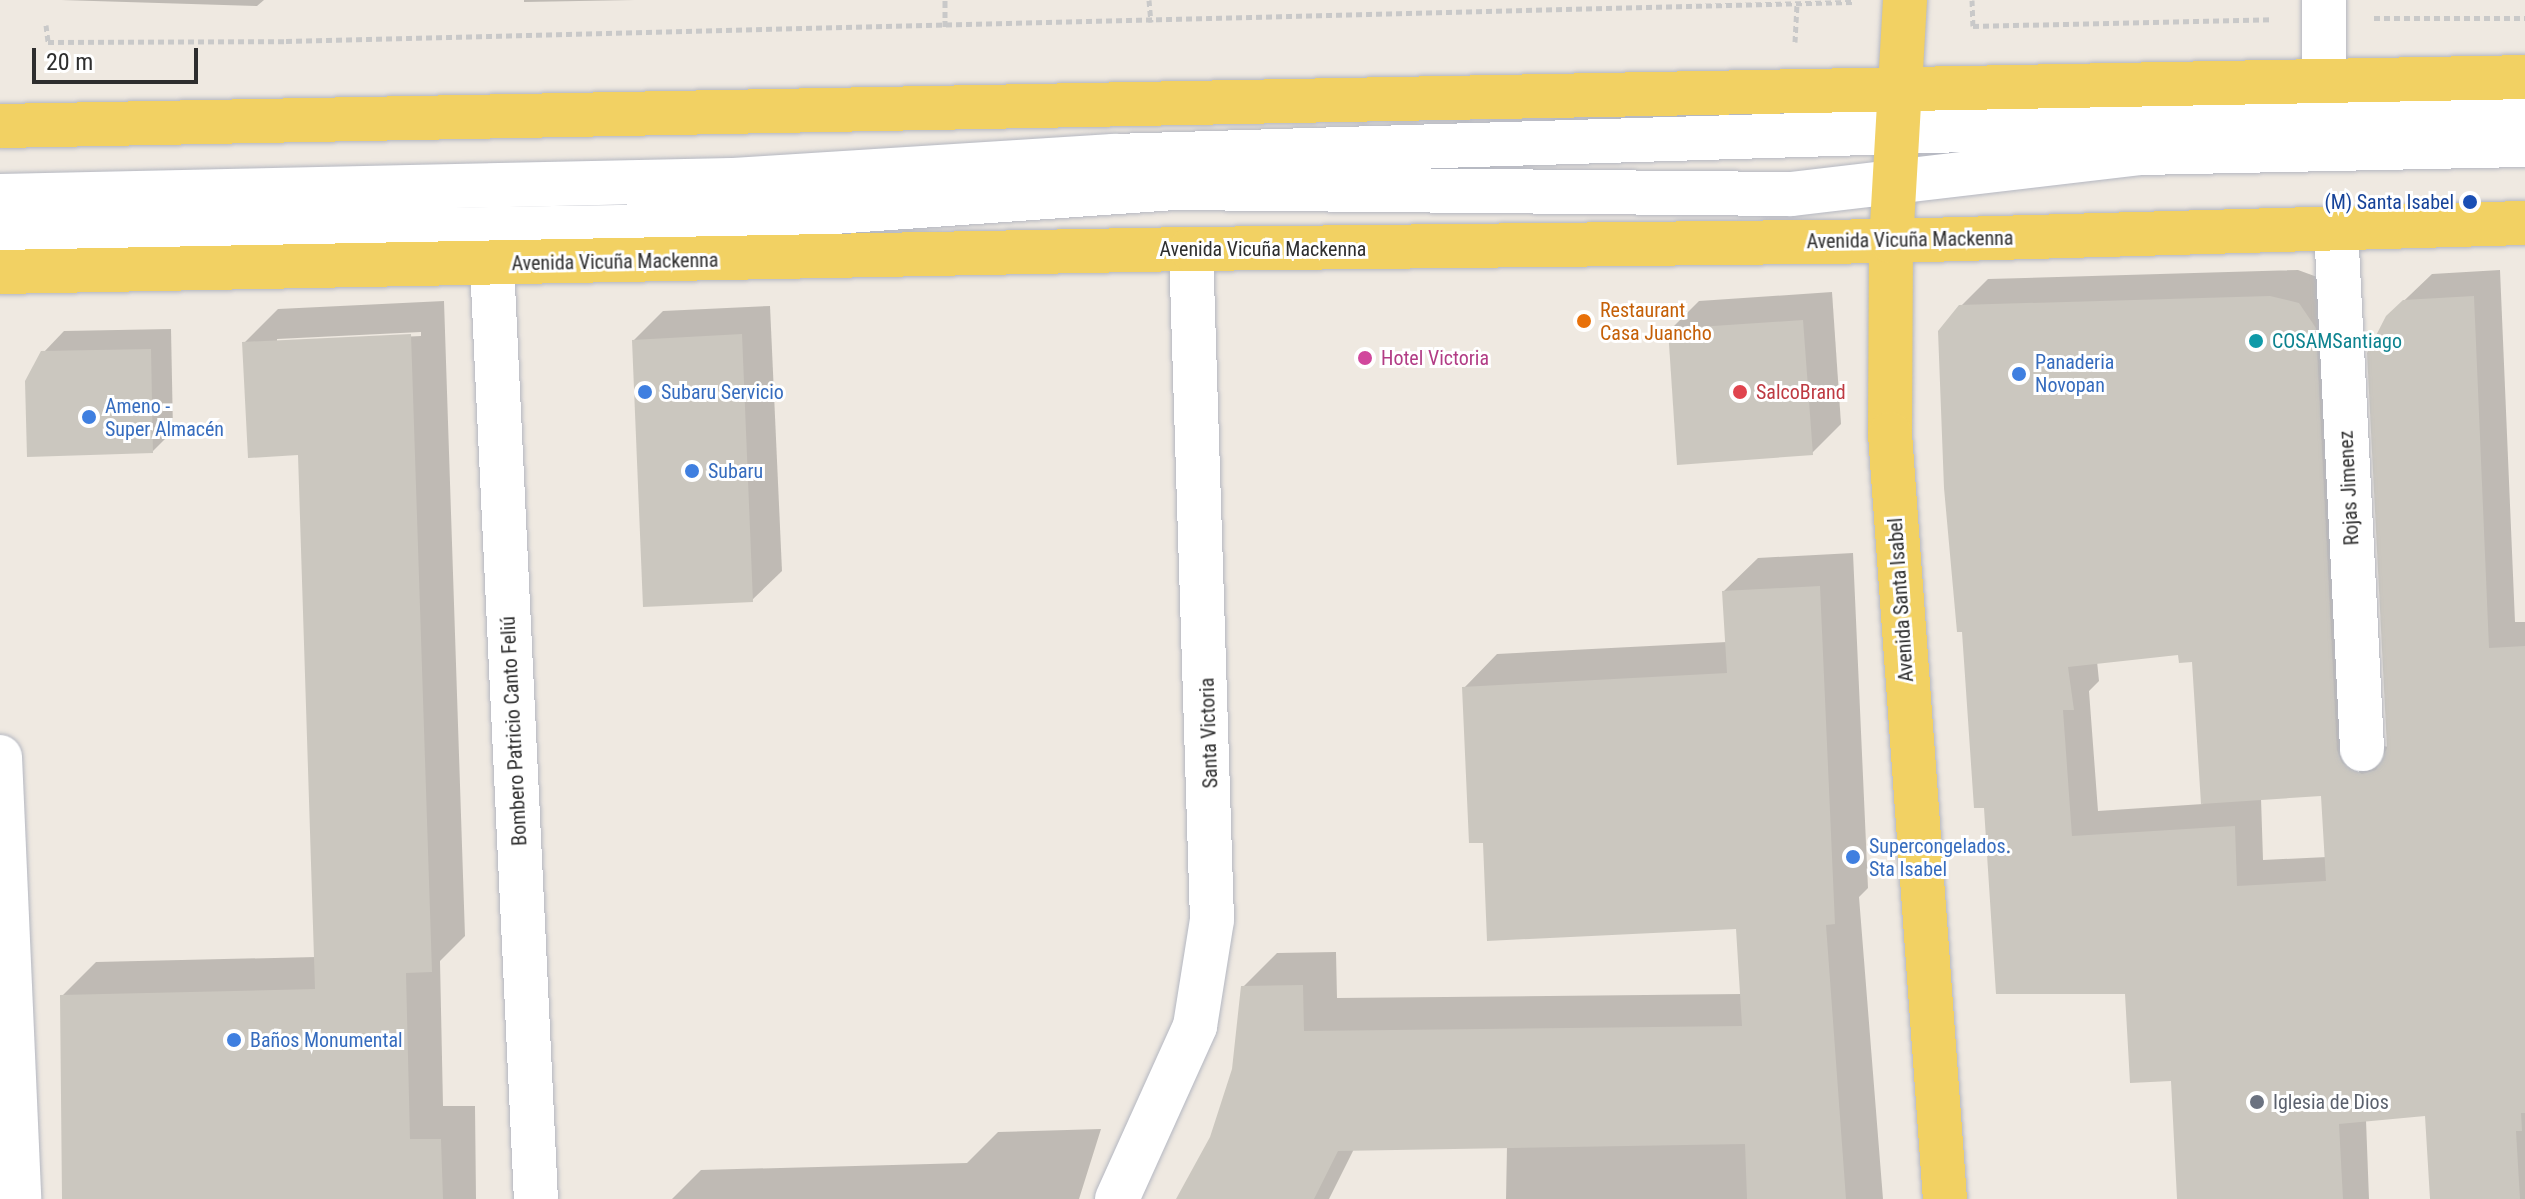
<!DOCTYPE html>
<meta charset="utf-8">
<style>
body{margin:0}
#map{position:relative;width:2525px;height:1199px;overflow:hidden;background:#efe9e1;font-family:"Roboto Condensed",sans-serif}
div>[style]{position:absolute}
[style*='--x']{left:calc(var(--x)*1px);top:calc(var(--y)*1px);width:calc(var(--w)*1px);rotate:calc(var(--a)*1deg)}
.shadow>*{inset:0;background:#0003}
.building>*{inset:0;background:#cbc7bf}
.path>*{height:5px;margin-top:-2.5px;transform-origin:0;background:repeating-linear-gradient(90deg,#c9c9c9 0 6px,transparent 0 10px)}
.roads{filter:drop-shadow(0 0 2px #b4b7c1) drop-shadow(0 0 2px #b4b7c1)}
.minor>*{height:44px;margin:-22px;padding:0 22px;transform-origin:22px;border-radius:22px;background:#fff}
.major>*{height:44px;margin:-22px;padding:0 22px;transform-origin:22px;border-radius:22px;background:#f2d163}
.dots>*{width:22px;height:22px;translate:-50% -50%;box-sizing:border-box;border:4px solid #fff;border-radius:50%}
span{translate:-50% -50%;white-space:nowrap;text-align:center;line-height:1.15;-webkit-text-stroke:6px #fff;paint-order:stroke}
.transit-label{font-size:20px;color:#164399}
.right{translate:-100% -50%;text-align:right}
.street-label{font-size:20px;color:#2e2e2e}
.food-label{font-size:20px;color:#c56008}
.left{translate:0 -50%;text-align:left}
.culture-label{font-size:20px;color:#0d838f}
.hotel-label{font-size:20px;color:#b23c85}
.shop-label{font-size:20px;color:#366cbe}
.health-label{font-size:20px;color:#be3a42}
.worship-label{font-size:20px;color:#5b616d}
.scale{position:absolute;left:32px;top:48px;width:166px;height:36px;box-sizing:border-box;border:4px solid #2e2e2e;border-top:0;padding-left:10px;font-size:24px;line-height:28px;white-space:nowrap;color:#2e2e2e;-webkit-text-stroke:6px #fff;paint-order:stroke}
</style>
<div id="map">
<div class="shadow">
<i style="clip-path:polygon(61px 0,264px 0,257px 6px)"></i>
<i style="clip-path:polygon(524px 0,635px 0,524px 2px)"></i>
<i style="clip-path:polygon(evenodd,2298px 270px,2331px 282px,2377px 745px,2389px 747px,2387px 317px,2432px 274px,2500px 270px,2515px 622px,2525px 622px,2525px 1199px,2432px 1199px,2427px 1114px,2366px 1120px,2369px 1199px,2179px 1199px,2173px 1079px,2127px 992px,1997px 992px,1960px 307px,1988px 279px,2298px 270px,2180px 652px,2194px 659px,2203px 804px,2098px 811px,2089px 691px,2099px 681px,2097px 661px,2180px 652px,2298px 270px,2323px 794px,2327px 857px,2263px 860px,2261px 798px,2323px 794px)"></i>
<i style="clip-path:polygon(1832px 292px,1841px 424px,1812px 453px,1670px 330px,1699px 301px)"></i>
<i style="clip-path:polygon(evenodd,444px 301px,465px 936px,440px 961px,443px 1106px,475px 1106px,476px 1199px,64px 1199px,62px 996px,96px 962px,316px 957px,299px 453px,244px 343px,278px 309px,444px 301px,421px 332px,421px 336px,277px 343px,277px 339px,421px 332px)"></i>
<i style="clip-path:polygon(770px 306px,782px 571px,752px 600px,634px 340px,663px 311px)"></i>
<i style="clip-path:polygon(171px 329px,173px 431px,153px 451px,43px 353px,64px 331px)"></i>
<i style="clip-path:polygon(1853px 553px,1868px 888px,1859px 897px,1883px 1199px,1506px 1199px,1507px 1146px,1354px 1149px,1329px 1199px,1179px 1199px,1212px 1138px,1234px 1070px,1243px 987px,1277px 953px,1336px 952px,1337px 998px,1742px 994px,1738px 927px,1485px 841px,1464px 688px,1497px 654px,1727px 642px,1724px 591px,1758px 558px)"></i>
<i style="clip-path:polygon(1101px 1129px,1079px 1199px,672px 1199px,701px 1170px,967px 1163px,998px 1132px)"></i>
</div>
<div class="building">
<i style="clip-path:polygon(evenodd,2270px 296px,2299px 303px,2316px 328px,2337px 750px,2342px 763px,2362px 774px,2376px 770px,2387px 748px,2367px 353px,2386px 316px,2403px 300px,2474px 296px,2489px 648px,2525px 646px,2525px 1113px,2521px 1113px,2522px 1131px,2516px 1131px,2520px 1199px,2430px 1199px,2425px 1116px,2339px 1124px,2343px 1199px,2177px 1199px,2171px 1081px,2130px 1083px,2125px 994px,1996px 994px,1984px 808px,1974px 808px,1962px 632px,1957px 632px,1944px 488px,1938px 331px,1959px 305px,2270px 296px,2178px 655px,2179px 663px,2192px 662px,2201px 804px,2321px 796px,2326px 881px,2237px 886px,2235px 826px,2072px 836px,2063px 710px,2074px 710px,2068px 667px,2178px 655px)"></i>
<i style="clip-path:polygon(1803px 320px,1813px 455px,1677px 465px,1668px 329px)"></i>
<i style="clip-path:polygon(411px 334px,432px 972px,406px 973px,410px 1139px,441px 1139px,443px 1199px,62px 1199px,60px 995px,315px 989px,298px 455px,248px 458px,242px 342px)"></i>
<i style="clip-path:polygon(742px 334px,753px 602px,643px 607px,632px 340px)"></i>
<i style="clip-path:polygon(151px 349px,153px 453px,27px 457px,25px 381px,41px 351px)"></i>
<i style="clip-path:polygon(1820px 586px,1835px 924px,1826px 925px,1846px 1199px,1747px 1199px,1745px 1144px,1338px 1151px,1314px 1199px,1176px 1199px,1210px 1137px,1232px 1069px,1241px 986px,1303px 985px,1304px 1031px,1742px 1026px,1736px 929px,1487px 941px,1483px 843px,1469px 843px,1462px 687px,1727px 673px,1722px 591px)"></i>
</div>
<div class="path">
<i style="--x:1149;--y:0;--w:22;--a:85"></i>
<i style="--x:1972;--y:0;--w:26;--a:88"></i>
<i style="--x:1973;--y:26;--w:300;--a:-1.3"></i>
<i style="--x:2374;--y:18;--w:151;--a:0"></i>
<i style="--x:46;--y:25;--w:17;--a:83"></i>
<i style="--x:48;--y:42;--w:238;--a:-0.2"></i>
<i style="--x:286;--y:41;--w:1567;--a:-1.43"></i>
<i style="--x:945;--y:27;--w:27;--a:-90"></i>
<i style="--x:1795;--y:42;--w:38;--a:-87"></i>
</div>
<div class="roads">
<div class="minor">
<i style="--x:2324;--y:0;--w:80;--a:90"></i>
<i style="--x:0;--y:196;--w:732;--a:-1.25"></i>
<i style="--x:732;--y:180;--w:383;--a:-3.6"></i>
<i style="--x:1114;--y:156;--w:1412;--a:-1.75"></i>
<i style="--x:2336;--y:228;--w:522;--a:87.14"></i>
<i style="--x:0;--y:236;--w:621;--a:-0.83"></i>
<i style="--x:621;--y:227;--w:554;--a:-4.03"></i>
<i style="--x:1174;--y:188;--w:617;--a:0.56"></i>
<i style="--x:1791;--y:194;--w:352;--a:-6.7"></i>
<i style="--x:2141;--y:153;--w:384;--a:-1.2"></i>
<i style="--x:492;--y:264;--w:936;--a:87.31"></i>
<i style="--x:0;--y:757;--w:442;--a:87.5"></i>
<i style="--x:1117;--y:1199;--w:190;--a:-65.7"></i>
<i style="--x:1195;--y:1026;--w:107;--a:-80.9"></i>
<i style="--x:1212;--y:920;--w:671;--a:-91.79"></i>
</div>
<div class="major">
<i style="--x:1905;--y:0;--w:241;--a:93.3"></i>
<i style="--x:1891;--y:241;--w:193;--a:90.3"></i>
<i style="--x:1890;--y:434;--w:767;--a:85.89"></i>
<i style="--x:0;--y:126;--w:2525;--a:-1.11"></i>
<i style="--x:0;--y:272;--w:1191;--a:-1.11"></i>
<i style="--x:1191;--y:249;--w:700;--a:-0.65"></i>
<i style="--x:1891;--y:241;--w:634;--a:-1.63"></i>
</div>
</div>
<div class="dots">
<i style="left:2470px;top:202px;background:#1a4fb4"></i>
<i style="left:1584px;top:321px;background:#e8710a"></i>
<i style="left:2256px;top:341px;background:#0f9aa8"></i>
<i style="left:1365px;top:358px;background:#d1479c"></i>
<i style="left:2019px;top:374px;background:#3f7fe0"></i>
<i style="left:645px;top:392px;background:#3f7fe0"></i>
<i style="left:1740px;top:392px;background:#e0444e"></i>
<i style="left:89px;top:417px;background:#3f7fe0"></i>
<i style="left:692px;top:471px;background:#3f7fe0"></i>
<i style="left:1853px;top:857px;background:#3f7fe0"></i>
<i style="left:234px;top:1040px;background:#3f7fe0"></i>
<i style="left:2257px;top:1102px;background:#6b7280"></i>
</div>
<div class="transit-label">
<span class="right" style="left:2454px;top:202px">(M) Santa Isabel</span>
</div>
<div class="street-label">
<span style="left:1910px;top:240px;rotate:-1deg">Avenida Vicuña Mackenna</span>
<span style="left:1263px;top:249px">Avenida Vicuña Mackenna</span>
<span style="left:615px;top:262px;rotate:-1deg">Avenida Vicuña Mackenna</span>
<span style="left:2349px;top:488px;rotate:-93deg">Rojas Jimenez</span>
<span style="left:1901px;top:600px;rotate:-94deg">Avenida Santa Isabel</span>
<span style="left:514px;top:731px;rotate:-93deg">Bombero Patricio Canto Feliú</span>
<span style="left:1209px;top:733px;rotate:-92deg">Santa Victoria</span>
</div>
<div class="food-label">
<span class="left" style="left:1600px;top:322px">Restaurant<br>Casa Juancho</span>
</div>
<div class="culture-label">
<span class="left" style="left:2272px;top:341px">COSAMSantiago</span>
</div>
<div class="hotel-label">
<span class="left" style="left:1381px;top:358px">Hotel Victoria</span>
</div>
<div class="shop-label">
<span class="left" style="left:2035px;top:374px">Panaderia<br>Novopan</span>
<span class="left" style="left:661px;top:392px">Subaru Servicio</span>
<span class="left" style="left:105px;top:418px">Ameno -<br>Super Almacén</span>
<span class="left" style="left:708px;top:471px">Subaru</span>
<span class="left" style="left:1869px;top:858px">Supercongelados.<br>Sta Isabel</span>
<span class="left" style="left:250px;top:1040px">Baños Monumental</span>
</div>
<div class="health-label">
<span class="left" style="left:1756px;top:392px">SalcoBrand</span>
</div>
<div class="worship-label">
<span class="left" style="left:2273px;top:1102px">Iglesia de Dios</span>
</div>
<div class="scale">20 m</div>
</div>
